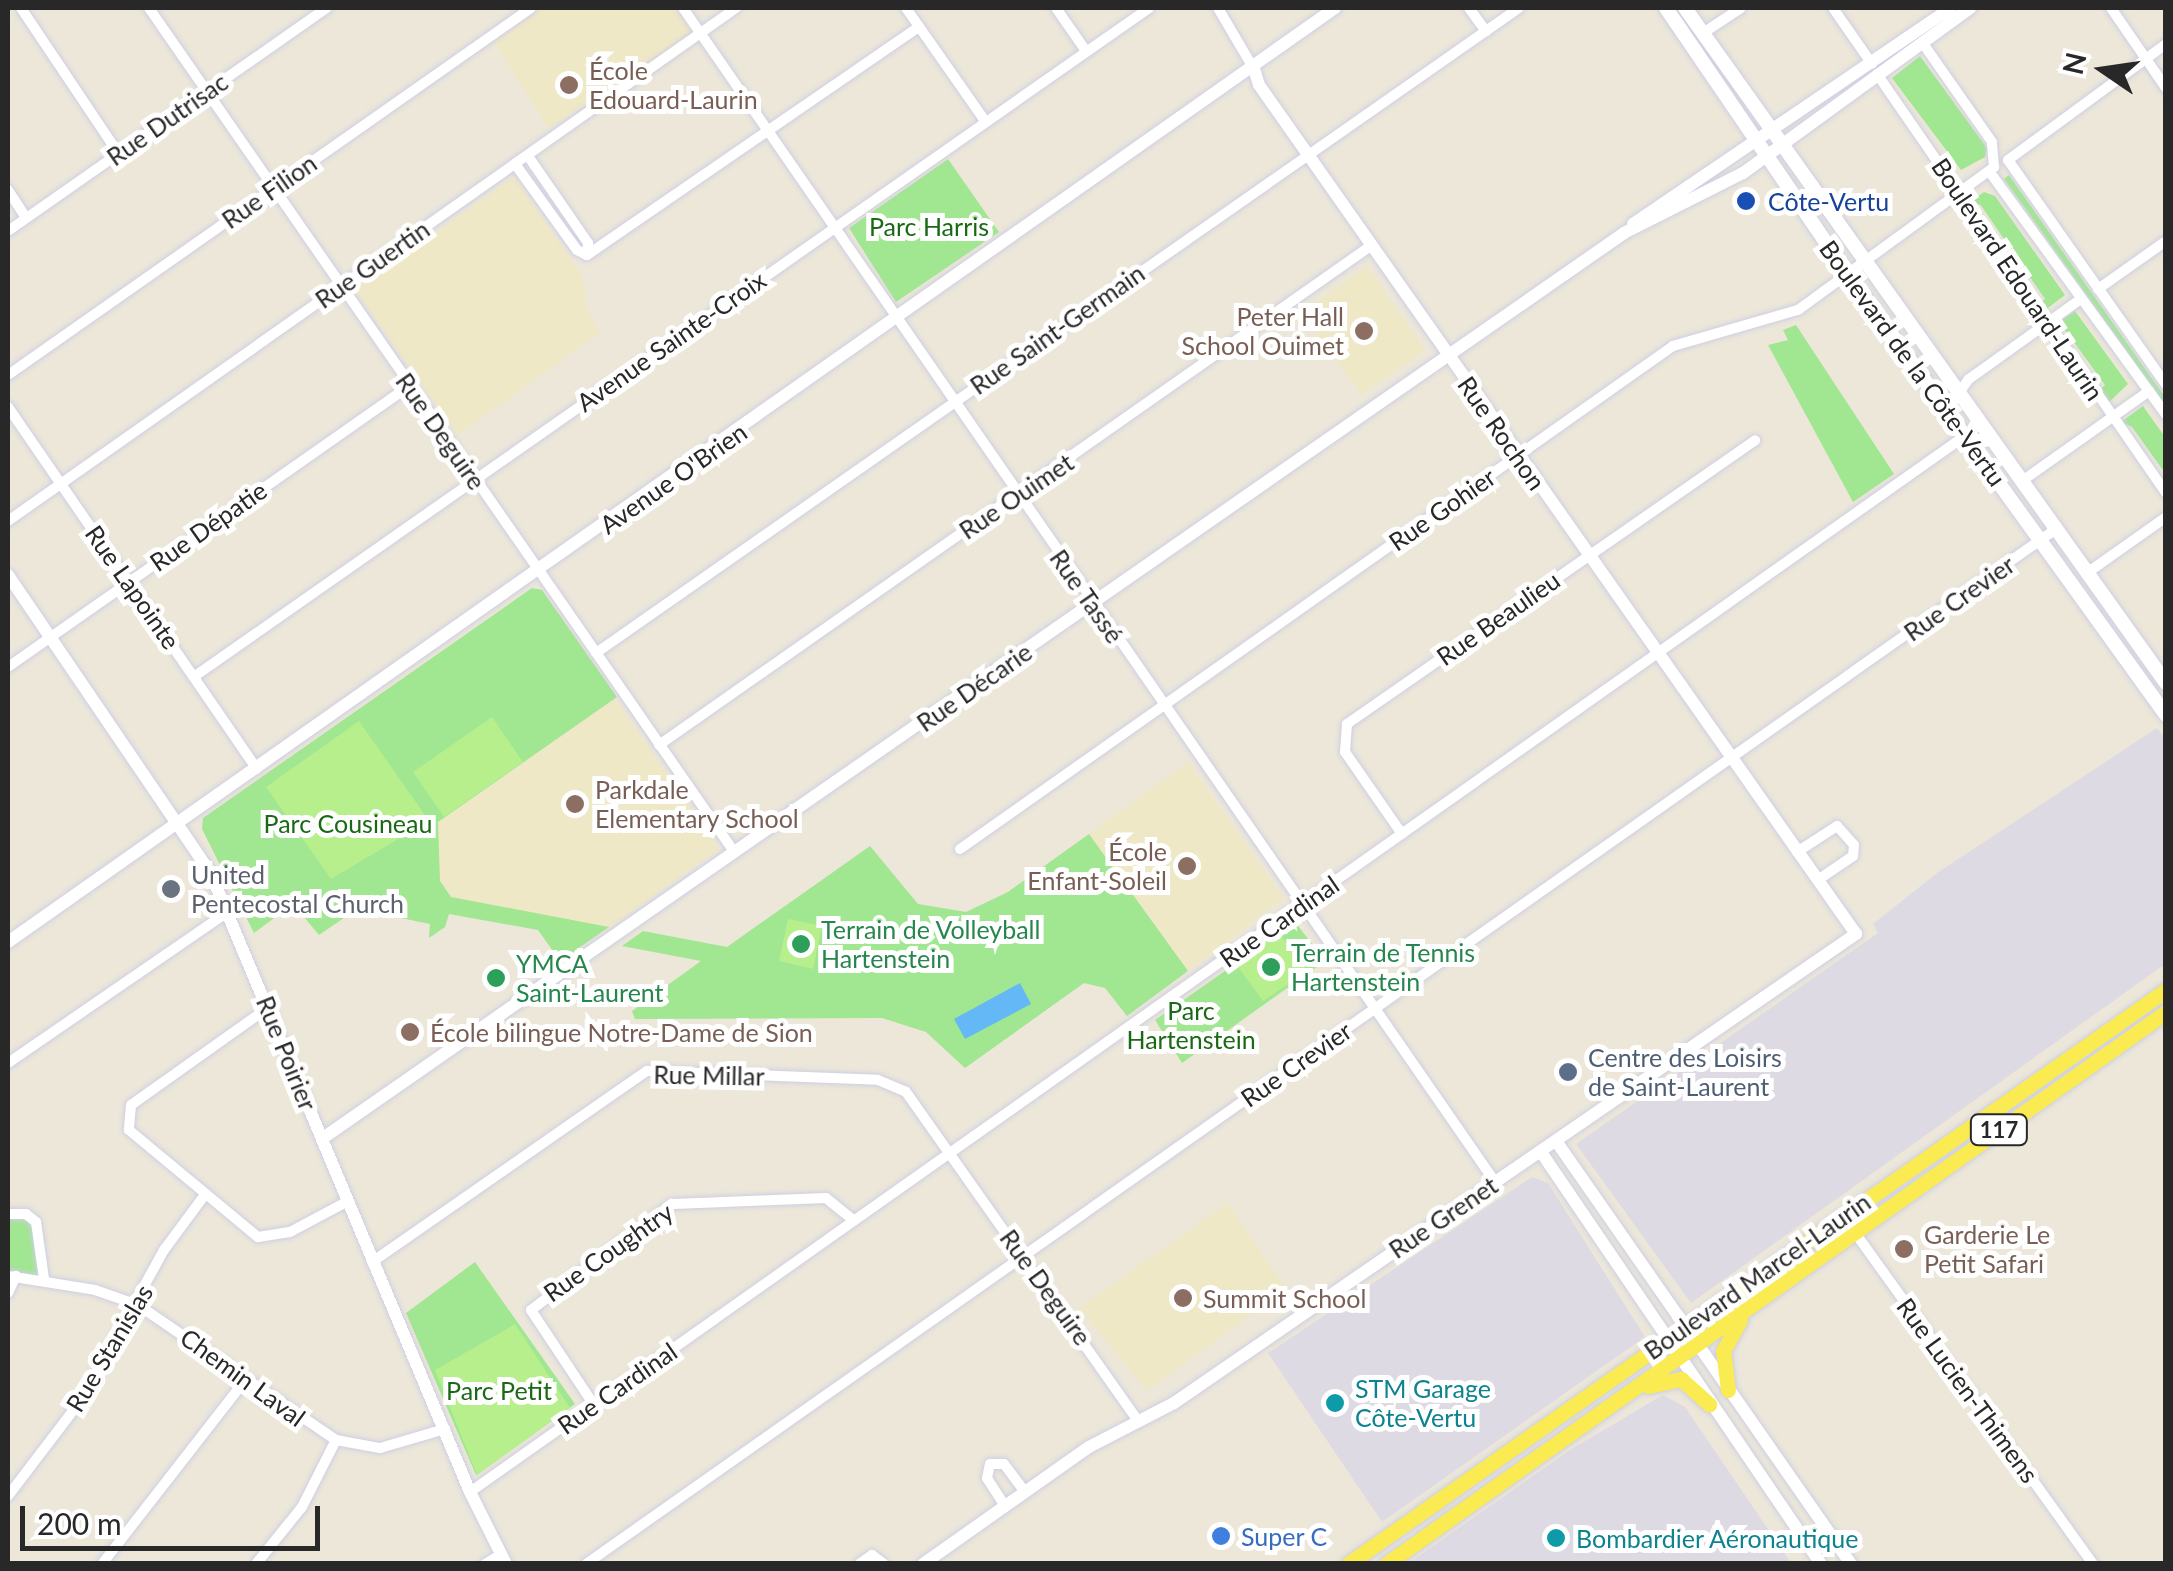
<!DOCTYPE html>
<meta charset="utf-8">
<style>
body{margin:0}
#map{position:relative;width:2173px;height:1571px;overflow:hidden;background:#ece7d9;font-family:Lato,sans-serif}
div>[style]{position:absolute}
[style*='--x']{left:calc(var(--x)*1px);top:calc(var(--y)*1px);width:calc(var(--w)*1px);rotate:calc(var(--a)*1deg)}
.industrial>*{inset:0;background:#dedae3}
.education>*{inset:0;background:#efe8c7}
.green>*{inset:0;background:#a1e691}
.pitch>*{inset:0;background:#b6ef8c}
.water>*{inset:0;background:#64b8f5}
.roads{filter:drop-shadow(0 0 2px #cecfe3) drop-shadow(0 0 2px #cecfe3)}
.minor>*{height:10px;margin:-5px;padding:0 5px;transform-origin:5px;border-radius:5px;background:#fff}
.tertiary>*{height:12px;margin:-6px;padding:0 6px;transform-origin:6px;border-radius:6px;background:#fff}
.secondary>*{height:14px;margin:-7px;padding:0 7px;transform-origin:7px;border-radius:7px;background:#fff}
.primary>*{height:15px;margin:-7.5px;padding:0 7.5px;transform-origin:7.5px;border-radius:7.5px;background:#f9eb51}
.dots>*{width:28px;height:28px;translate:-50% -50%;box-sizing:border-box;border:5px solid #fff;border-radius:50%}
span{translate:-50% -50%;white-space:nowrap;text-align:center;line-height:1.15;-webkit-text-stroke:10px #fff;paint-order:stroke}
.shield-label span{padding:2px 8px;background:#fff;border:2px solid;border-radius:8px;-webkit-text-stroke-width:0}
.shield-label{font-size:22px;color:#282828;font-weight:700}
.education-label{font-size:25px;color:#785e54}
.left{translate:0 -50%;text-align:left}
.right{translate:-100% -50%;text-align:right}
.street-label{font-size:25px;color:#282828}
.transit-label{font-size:25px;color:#164399}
.park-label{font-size:25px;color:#1a6915}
.worship-label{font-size:25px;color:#5b616d}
.leisure-label{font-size:25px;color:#27864d}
.service-label{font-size:25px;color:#4e5e75}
.culture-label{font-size:25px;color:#0d838f}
.shop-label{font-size:25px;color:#366cbe}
.frame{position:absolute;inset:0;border:10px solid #282828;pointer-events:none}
.north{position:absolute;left:2053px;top:20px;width:100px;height:100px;-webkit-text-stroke:8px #fff;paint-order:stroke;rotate:283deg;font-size:28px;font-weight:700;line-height:40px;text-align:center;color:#282828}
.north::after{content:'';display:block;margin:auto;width:35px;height:45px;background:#282828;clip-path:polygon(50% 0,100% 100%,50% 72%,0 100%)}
.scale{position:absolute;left:20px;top:1506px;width:300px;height:45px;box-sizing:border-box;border:5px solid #282828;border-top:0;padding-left:12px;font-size:30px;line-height:35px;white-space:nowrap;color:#282828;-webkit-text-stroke:8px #fff;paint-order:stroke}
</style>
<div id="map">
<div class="industrial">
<i style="clip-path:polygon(2157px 728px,2166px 740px,2165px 964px,1691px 1303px,1576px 1144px,1878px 933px,1873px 924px,1937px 873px)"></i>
<i style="clip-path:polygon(1532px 1177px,1548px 1183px,1645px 1337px,1382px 1522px,1268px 1353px)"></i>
<i style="clip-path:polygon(1663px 1395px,1685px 1407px,1791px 1563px,1409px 1563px,1570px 1450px)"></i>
</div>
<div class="education">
<i style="clip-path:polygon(540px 8px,683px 8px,700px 33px,548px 128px,494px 42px)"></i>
<i style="clip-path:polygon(514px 177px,582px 275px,588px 312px,601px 332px,458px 435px,355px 290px)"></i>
<i style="clip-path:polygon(1368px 266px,1425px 351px,1361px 395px,1302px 312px)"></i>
<i style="clip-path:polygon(615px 699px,719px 849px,609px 927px,451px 898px,440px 881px,438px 821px)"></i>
<i style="clip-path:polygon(1188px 762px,1284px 898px,1188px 971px,1089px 834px)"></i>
<i style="clip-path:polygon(1228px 1203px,1286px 1289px,1147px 1391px,1079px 1308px)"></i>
</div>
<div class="green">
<i style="clip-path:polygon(1920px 56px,1987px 148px,1985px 157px,1961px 170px,1892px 78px)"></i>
<i style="clip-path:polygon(948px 159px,999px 232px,896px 302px,849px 228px)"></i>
<i style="clip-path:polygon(2009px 175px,2165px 397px,2165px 405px,2004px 179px)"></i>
<i style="clip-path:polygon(1984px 192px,1995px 196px,2065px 295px,2045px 310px,2039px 304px,2045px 299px,1980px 204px,1972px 208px,1971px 201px)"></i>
<i style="clip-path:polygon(2075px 311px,2128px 384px,2106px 405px,2097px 392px,2105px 385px,2066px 331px,2053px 326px)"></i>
<i style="clip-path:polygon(1796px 325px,1894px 474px,1853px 502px,1768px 345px,1788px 340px,1783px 330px)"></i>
<i style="clip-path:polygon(2143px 406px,2165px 437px,2165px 473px,2132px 427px,2121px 422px)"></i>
<i style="clip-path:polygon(532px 588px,542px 590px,617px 697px,438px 822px,440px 881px,451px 897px,609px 927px,560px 961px,538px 930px,449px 914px,445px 927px,429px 938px,430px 924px,357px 909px,319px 935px,293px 904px,254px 933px,202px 829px,203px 818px)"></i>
<i style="clip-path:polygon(1089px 834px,1188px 971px,1127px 1016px,1105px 988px,1084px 983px,965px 1068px,926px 1032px,882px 1018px,635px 1019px,632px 1011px,701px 961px,622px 946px,643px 931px,727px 947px,870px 846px,918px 904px,966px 912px,1008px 892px)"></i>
<i style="clip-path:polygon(1295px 922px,1325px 961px,1182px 1063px,1155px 1020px)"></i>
<i style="clip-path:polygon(8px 1214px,36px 1222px,44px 1279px,8px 1276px)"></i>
<i style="clip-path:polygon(475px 1262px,575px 1404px,476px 1475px,406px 1313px)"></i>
</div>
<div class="pitch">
<i style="clip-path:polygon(492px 717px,523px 762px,444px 817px,413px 772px)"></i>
<i style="clip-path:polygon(359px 721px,425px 815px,423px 824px,331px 879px,266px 787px)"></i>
<i style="clip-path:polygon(788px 919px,822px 926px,813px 969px,779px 961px)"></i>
<i style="clip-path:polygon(1278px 932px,1308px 971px,1263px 1001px,1235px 963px)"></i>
<i style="clip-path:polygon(515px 1324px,570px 1408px,477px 1475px,435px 1370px)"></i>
</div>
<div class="water">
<i style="clip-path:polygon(1020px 983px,1031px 1004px,965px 1039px,954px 1019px)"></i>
</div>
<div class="roads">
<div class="minor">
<i style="--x:21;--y:8;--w:174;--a:56.2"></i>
<i style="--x:149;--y:8;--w:1028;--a:55.26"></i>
<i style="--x:683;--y:8;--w:1427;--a:55.33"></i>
<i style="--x:906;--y:8;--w:138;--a:55"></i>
<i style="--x:1056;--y:8;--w:52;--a:55.1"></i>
<i style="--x:1218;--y:8;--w:71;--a:59.5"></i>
<i style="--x:1469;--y:8;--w:29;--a:54"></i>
<i style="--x:1833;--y:8;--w:68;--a:55.1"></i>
<i style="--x:2111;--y:8;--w:97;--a:55.5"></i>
<i style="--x:1703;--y:33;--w:45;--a:-33.3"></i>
<i style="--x:2166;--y:44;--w:196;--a:143.7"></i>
<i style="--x:2008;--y:160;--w:275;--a:54.9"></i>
<i style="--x:1877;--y:74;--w:509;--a:55.4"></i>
<i style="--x:528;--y:156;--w:106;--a:55.4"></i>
<i style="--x:588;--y:243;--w:12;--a:95"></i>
<i style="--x:515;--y:164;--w:106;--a:54.2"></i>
<i style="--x:577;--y:250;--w:11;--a:27"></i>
<i style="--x:1989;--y:171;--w:301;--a:54"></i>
<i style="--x:8;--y:190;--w:33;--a:57"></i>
<i style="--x:8;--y:231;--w:389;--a:-35"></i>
<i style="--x:587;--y:255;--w:403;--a:-34.5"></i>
<i style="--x:2098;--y:289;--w:83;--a:-35.2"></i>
<i style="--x:8;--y:375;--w:639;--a:-35.06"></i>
<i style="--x:8;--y:407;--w:439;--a:55.5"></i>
<i style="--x:1947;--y:410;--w:38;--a:-55"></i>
<i style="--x:1969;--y:379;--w:134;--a:-35.6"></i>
<i style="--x:2022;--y:481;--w:156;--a:-35.3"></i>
<i style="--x:8;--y:521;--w:891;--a:-35.17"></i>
<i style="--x:2087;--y:573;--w:97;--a:-35.3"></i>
<i style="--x:596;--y:653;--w:1126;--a:-34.95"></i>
<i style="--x:8;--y:667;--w:490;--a:-35"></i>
<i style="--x:195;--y:676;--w:1165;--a:-35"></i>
<i style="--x:659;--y:745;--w:871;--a:-35.04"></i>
<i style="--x:1402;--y:834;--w:100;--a:-124.8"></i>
<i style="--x:1345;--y:752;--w:28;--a:-86"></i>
<i style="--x:1347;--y:724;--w:497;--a:-34.8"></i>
<i style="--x:960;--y:849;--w:873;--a:-35.2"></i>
<i style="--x:1673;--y:346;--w:130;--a:-16.1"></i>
<i style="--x:1798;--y:310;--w:243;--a:-36.1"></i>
<i style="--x:1994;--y:167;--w:25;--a:-95"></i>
<i style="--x:1992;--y:142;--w:122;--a:-125"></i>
<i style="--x:1797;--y:852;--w:48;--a:-33"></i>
<i style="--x:1837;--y:826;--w:25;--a:48"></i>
<i style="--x:1854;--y:845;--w:11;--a:95"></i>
<i style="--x:1853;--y:856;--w:42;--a:145.6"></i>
<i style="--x:269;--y:1007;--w:169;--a:144.6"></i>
<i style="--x:131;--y:1105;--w:25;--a:95"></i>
<i style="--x:129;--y:1130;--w:168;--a:39.7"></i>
<i style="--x:258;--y:1237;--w:32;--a:-9"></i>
<i style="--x:290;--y:1232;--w:66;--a:-28.1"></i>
<i style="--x:8;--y:1063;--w:267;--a:-34.5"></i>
<i style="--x:8;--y:1214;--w:18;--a:0"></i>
<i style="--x:26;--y:1214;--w:13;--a:39"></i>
<i style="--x:36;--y:1222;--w:58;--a:82"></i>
<i style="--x:1843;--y:1216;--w:428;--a:54.3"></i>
<i style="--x:372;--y:1262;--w:335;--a:-34.8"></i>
<i style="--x:647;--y:1071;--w:231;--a:2.2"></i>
<i style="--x:878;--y:1080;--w:30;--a:23"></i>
<i style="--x:906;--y:1092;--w:404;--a:54.8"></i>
<i style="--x:8;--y:1276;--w:88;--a:9.1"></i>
<i style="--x:95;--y:1290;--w:46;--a:19.2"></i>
<i style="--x:138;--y:1305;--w:240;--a:34.3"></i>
<i style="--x:336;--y:1440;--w:45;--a:10.3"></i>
<i style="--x:380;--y:1448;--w:68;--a:-16.3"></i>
<i style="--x:8;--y:1293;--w:19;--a:-65"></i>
<i style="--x:594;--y:1405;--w:114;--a:-123.6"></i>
<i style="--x:531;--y:1310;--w:176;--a:-36.9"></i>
<i style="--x:672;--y:1204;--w:154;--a:-2.2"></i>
<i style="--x:826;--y:1198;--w:36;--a:39"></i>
<i style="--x:470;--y:1492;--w:1830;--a:-35.24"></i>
<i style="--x:1965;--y:436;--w:29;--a:12"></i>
<i style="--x:8;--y:1496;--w:122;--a:-52.7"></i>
<i style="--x:82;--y:1399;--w:170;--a:-61.2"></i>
<i style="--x:164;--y:1250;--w:67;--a:-53.5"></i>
<i style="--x:1005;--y:1506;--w:33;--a:-123"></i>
<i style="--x:987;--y:1478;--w:14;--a:-78"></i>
<i style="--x:990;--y:1464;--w:14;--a:0"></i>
<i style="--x:1004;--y:1464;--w:35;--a:53"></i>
<i style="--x:102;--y:1564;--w:234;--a:-52.1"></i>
<i style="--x:256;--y:1564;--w:73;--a:-51.1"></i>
<i style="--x:302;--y:1507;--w:75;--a:-63.1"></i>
<i style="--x:485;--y:1564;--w:17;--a:-31"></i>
<i style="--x:586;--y:1564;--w:1798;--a:-35.15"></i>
<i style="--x:859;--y:1564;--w:16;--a:-35"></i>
<i style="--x:872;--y:1555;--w:15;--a:37"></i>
</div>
<div class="tertiary">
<i style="--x:1633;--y:224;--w:384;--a:-34.2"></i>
<i style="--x:8;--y:575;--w:359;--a:55.8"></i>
<i style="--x:210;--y:872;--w:672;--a:67.25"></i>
<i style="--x:470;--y:1492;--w:80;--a:63.4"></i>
<i style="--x:8;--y:942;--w:1623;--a:-35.14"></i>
<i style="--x:323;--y:1138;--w:1585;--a:-34.82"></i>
<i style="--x:1624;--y:233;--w:133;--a:-26.8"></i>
<i style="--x:1743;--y:173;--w:281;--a:-36"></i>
<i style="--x:1556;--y:1141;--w:516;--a:55.11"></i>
<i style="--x:1541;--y:1152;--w:498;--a:55.8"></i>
<i style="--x:923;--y:1564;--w:203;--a:-35.2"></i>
<i style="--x:1089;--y:1447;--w:96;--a:-27.4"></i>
<i style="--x:1174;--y:1403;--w:828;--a:-34.52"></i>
<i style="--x:1856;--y:934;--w:1038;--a:-125.11"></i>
<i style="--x:1259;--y:85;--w:17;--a:-107"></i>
</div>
<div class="secondary">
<i style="--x:1666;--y:8;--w:305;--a:55.7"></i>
<i style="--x:1838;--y:260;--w:561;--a:54.21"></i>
<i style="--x:1685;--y:8;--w:829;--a:54.53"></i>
</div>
<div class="primary">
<i style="--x:1648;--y:1386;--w:34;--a:-12"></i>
<i style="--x:1681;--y:1379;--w:38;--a:42"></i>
<i style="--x:1728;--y:1390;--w:39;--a:-97"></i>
<i style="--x:1723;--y:1351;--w:35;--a:-61"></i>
<i style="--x:1348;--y:1564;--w:999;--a:-35.06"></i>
<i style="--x:1386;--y:1564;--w:956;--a:-35.29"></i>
</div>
</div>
<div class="dots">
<i style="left:569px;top:85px;background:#8d6e63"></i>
<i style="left:1746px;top:201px;background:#1a4fb4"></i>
<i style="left:1364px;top:331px;background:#8d6e63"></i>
<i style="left:575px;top:804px;background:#8d6e63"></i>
<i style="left:1187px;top:866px;background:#8d6e63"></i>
<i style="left:171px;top:889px;background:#6b7280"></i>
<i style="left:801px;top:944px;background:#2e9e5b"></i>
<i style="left:1271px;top:967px;background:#2e9e5b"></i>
<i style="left:496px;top:978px;background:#2e9e5b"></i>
<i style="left:410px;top:1032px;background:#8d6e63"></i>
<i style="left:1568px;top:1072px;background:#5c6f8a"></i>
<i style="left:1904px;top:1249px;background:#8d6e63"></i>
<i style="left:1183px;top:1298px;background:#8d6e63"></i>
<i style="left:1335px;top:1403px;background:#0f9aa8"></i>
<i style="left:1221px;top:1536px;background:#3f7fe0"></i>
<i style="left:1556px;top:1538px;background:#0f9aa8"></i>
</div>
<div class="shield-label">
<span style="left:1999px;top:1130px">117</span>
</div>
<div class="education-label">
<span class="left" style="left:589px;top:85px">École<br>Edouard-Laurin</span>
<span class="right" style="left:1344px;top:331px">Peter Hall<br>School Ouimet</span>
<span class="left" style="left:595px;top:804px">Parkdale<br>Elementary School</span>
<span class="right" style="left:1167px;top:866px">École<br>Enfant-Soleil</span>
<span class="left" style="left:430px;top:1032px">École bilingue Notre-Dame de Sion</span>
<span class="left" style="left:1924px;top:1249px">Garderie Le<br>Petit Safari</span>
<span class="left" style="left:1203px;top:1298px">Summit School</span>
</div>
<div class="street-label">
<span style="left:167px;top:119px;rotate:-35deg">Rue Dutrisac</span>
<span style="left:269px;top:191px;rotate:-35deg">Rue Filion</span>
<span style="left:372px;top:264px;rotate:-35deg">Rue Guertin</span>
<span style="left:2018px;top:279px;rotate:56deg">Boulevard Edouard-Laurin</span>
<span style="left:1057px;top:329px;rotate:-35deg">Rue Saint-Germain</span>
<span style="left:671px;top:341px;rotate:-35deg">Avenue Sainte-Croix</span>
<span style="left:1913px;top:363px;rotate:54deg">Boulevard de la Côte-Vertu</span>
<span style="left:441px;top:431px;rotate:55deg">Rue Deguire</span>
<span style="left:1502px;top:433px;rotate:55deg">Rue Rochon</span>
<span style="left:673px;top:478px;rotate:-35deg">Avenue O'Brien</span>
<span style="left:1016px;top:496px;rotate:-34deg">Rue Ouimet</span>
<span style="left:1442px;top:509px;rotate:-35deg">Rue Gohier</span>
<span style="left:208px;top:526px;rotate:-35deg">Rue Dépatie</span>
<span style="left:133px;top:587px;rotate:55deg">Rue Lapointe</span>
<span style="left:1087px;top:596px;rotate:55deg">Rue Tassé</span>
<span style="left:1959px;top:598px;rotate:-35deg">Rue Crevier</span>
<span style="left:1498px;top:618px;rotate:-35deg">Rue Beaulieu</span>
<span style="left:974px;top:687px;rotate:-35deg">Rue Décarie</span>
<span style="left:1279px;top:921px;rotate:-35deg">Rue Cardinal</span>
<span style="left:287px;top:1053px;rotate:68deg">Rue Poirier</span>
<span style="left:1296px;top:1064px;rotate:-35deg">Rue Crevier</span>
<span style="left:709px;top:1075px;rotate:1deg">Rue Millar</span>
<span style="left:1443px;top:1217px;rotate:-34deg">Rue Grenet</span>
<span style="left:608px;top:1252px;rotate:-35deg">Rue Coughtry</span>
<span style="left:1757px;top:1276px;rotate:-35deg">Boulevard Marcel-Laurin</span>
<span style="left:1046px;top:1287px;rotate:54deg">Rue Deguire</span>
<span style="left:109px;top:1348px;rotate:-59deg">Rue Stanislas</span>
<span style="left:243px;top:1377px;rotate:36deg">Chemin Laval</span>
<span style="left:617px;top:1388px;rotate:-35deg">Rue Cardinal</span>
<span style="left:1968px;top:1390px;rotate:54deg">Rue Lucien-Thimens</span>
</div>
<div class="transit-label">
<span class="left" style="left:1768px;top:201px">Côte-Vertu</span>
</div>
<div class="park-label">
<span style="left:929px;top:226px">Parc Harris</span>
<span style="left:348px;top:823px">Parc Cousineau</span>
<span style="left:1191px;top:1025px">Parc<br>Hartenstein</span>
<span style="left:499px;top:1390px">Parc Petit</span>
</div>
<div class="worship-label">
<span class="left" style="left:191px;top:889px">United<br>Pentecostal Church</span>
</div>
<div class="leisure-label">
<span class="left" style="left:821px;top:944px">Terrain de Volleyball<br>Hartenstein</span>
<span class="left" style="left:1291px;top:967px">Terrain de Tennis<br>Hartenstein</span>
<span class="left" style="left:516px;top:978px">YMCA<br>Saint-Laurent</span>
</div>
<div class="service-label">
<span class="left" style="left:1588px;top:1072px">Centre des Loisirs<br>de Saint-Laurent</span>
</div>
<div class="culture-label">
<span class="left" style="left:1355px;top:1403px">STM Garage<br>Côte-Vertu</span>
<span class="left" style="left:1576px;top:1538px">Bombardier Aéronautique</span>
</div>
<div class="shop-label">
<span class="left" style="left:1241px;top:1536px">Super C</span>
</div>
<div class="frame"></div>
<div class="north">N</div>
<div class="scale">200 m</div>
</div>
